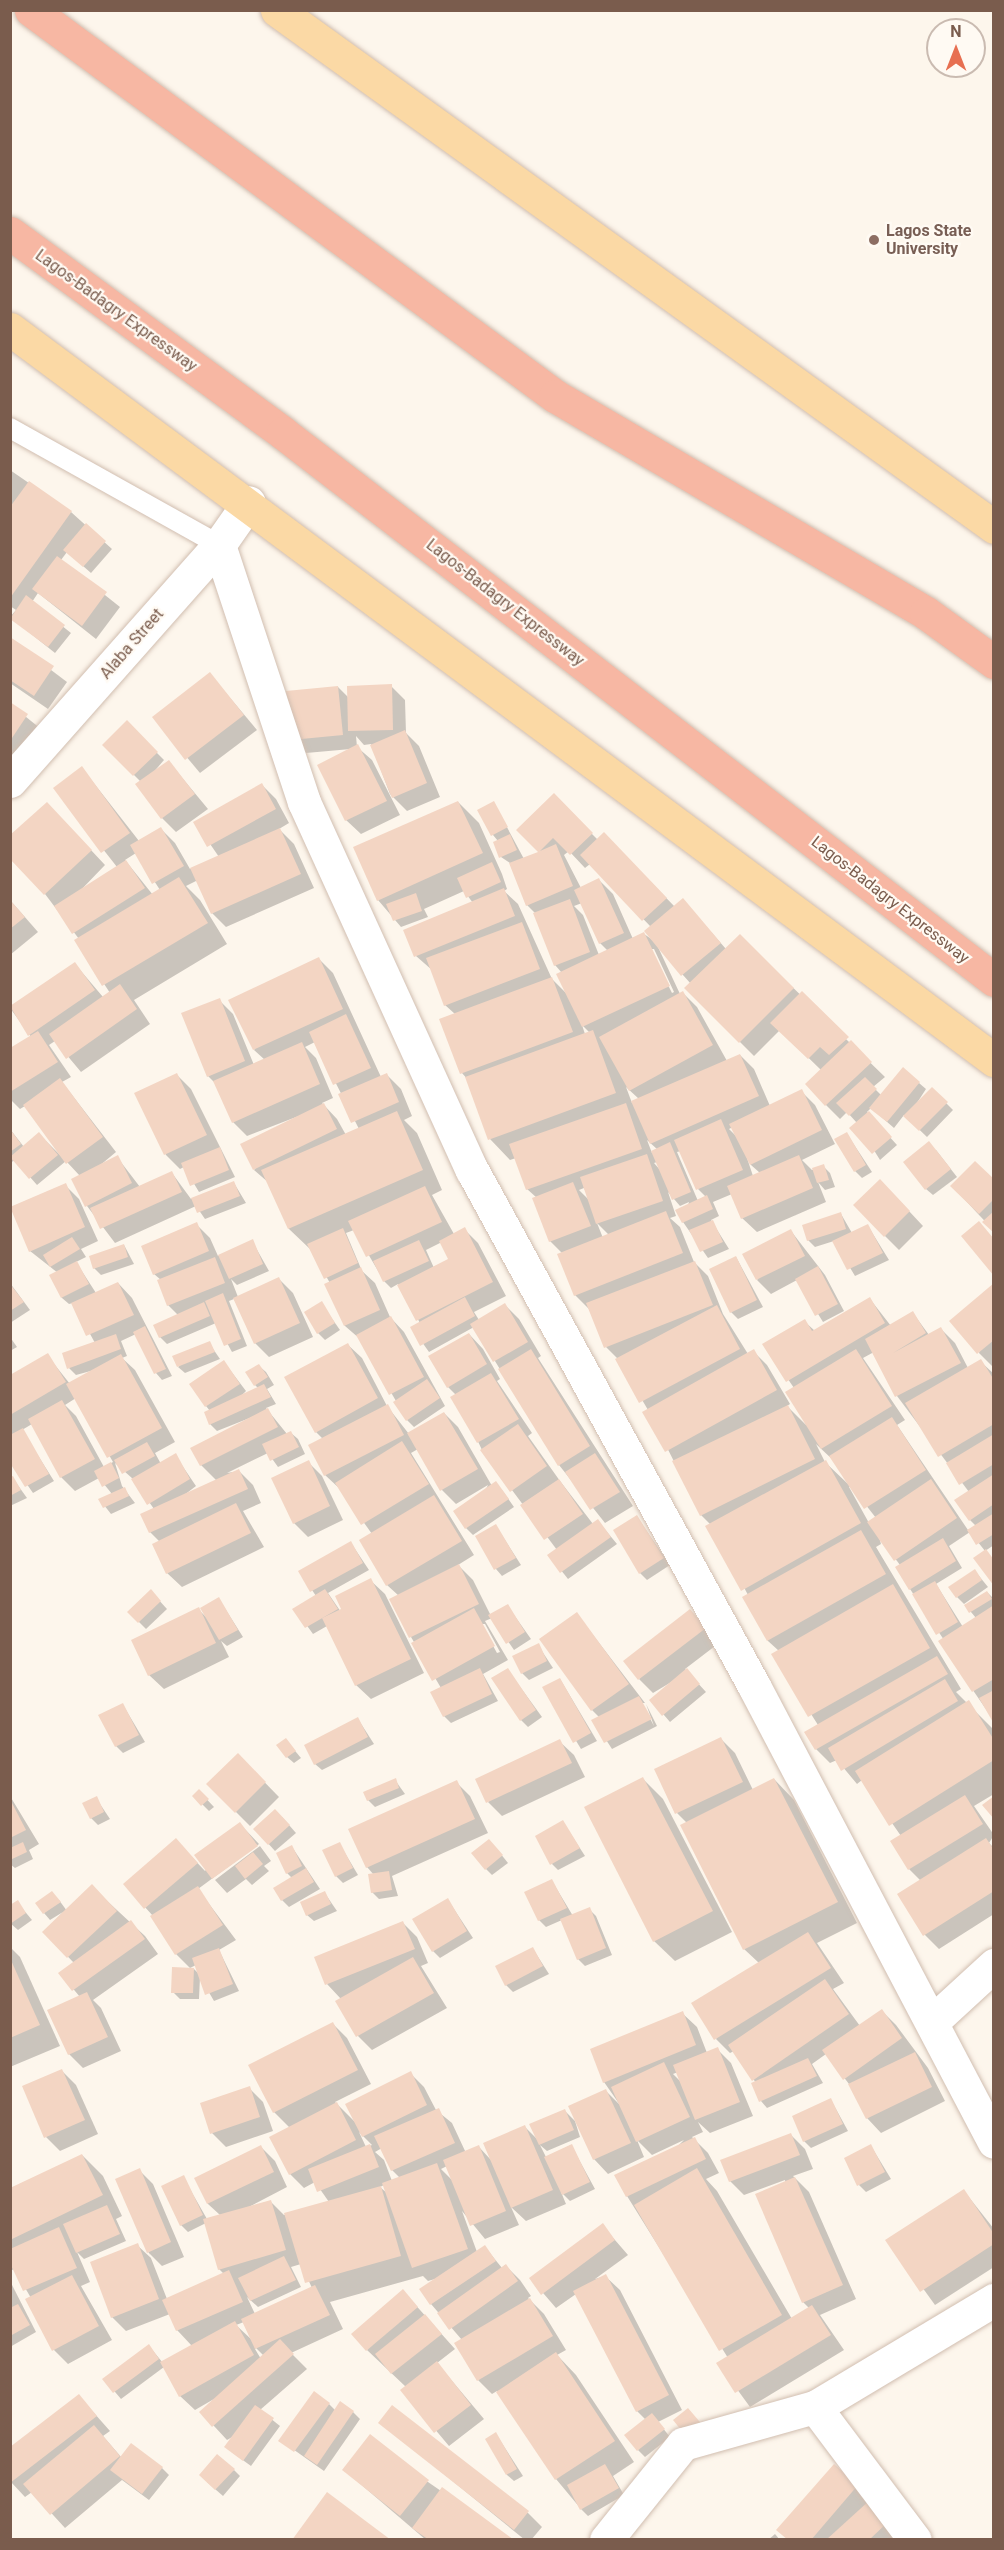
<!DOCTYPE html>
<style>
body{margin:0}
#map{position:relative;width:1004px;height:2550px;overflow:hidden;background:#fdf6ec;font-family:Roboto,sans-serif}
div>[style]{position:absolute}
[style*='--x']{left:calc(var(--x)*1px);top:calc(var(--y)*1px);width:calc(var(--w)*1px);rotate:calc(var(--a)*1deg)}
.shadow>*{inset:0;background:#0003}
.building>*{inset:0;background:#f3d5c3}
.roads{filter:drop-shadow(0 0 2px #d1beb0) drop-shadow(0 0 2px #d1beb0)}
.lane>*{height:20px;margin:-10px;padding:0 10px;transform-origin:10px;border-radius:10px;background:#fff}
.street>*{height:33px;margin:-16.5px;padding:0 16.5px;transform-origin:16.5px;border-radius:16.5px;background:#fff}
.primary>*{height:33px;margin:-16.5px;padding:0 16.5px;transform-origin:16.5px;border-radius:16.5px;background:#fbd9a5}
.highway>*{height:33px;margin:-16.5px;padding:0 16.5px;transform-origin:16.5px;border-radius:16.5px;background:#f7b7a3}
.dots>*{width:16px;height:16px;translate:-50% -50%;box-sizing:border-box;border:3px solid #fffaf3;border-radius:50%}
span{translate:-50% -50%;white-space:nowrap;text-align:center;line-height:1.15;-webkit-text-stroke:4.5px #fffaf3;paint-order:stroke}
.education-label{font-size:16px;color:#785e54;font-weight:700}
.left{translate:0 -50%;text-align:left}
.street-label{font-size:16px;color:#7a5c4d}
.frame{position:absolute;inset:0;border:12px solid #7a5c4d;pointer-events:none}
.north{position:absolute;left:926px;top:18px;width:60px;height:60px;box-sizing:border-box;background:#fffaf3;border:2px solid #cabbb1;border-radius:50%;rotate:0deg;font-size:16px;font-weight:700;line-height:24px;text-align:center;color:#7a5c4d}
.north::after{content:'';display:block;margin:auto;width:21px;height:27px;background:#e76f51;clip-path:polygon(50% 0,100% 100%,50% 72%,0 100%)}
</style>
<div id="map">
<div class="shadow">
<i style="clip-path:polygon(10px 470px,71px 512px,112px 549px,91px 573px,67px 552px,61px 560px,120px 607px,96px 639px,38px 593px,32px 602px,71px 633px,55px 653px,10px 617px,16px 610px,10px 606px)"></i>
<i style="clip-path:polygon(10px 639px,67px 682px,48px 709px,10px 683px)"></i>
<i style="clip-path:polygon(210px 674px,257px 730px,200px 773px,154px 718px)"></i>
<i style="clip-path:polygon(391px 686px,405px 700px,406px 733px,419px 746px,440px 797px,407px 811px,390px 794px,371px 744px,364px 745px,356px 736px,357px 747px,372px 760px,400px 815px,361px 834px,346px 820px,351px 749px,306px 753px,292px 739px,338px 687px,349px 698px)"></i>
<i style="clip-path:polygon(10px 704px,41px 729px,10px 768px)"></i>
<i style="clip-path:polygon(127px 723px,164px 760px,152px 774px,169px 762px,208px 809px,176px 832px,162px 818px,141px 782px,104px 745px)"></i>
<i style="clip-path:polygon(evenodd,82px 768px,139px 841px,161px 829px,175px 843px,190px 869px,219px 857px,195px 822px,262px 785px,276px 799px,289px 823px,279px 829px,294px 844px,314px 888px,226px 927px,212px 913px,198px 880px,186px 886px,200px 900px,227px 944px,134px 1000px,150px 1024px,81px 1072px,55px 1041px,49px 1045px,71px 1077px,62px 1082px,116px 1152px,98px 1167px,117px 1157px,140px 1187px,172px 1173px,191px 1199px,234px 1183px,246px 1203px,205px 1219px,196px 1206px,115px 1243px,87px 1206px,73px 1180px,80px 1176px,66px 1161px,37px 1185px,15px 1160px,10px 1163px,10px 1129px,24px 1147px,46px 1141px,64px 1159px,25px 1106px,20px 1109px,10px 1099px,10px 1050px,31px 1037px,10px 1008px,75px 964px,103px 997px,110px 993px,76px 941px,79px 939px,45px 894px,61px 818px,105px 865px,79px 892px,117px 867px,55px 788px,82px 768px,136px 853px,160px 890px,153px 895px,125px 860px,136px 853px)"></i>
<i style="clip-path:polygon(evenodd,553px 795px,598px 840px,618px 848px,675px 907px,683px 900px,726px 949px,740px 936px,885px 1077px,873px 1087px,881px 1095px,919px 1083px,926px 1089px,913px 1109px,932px 1089px,953px 1110px,927px 1137px,904px 1115px,894px 1128px,871px 1108px,867px 1112px,897px 1145px,880px 1160px,857px 1123px,847px 1112px,840px 1119px,826px 1105px,821px 1070px,780px 1030px,754px 1056px,686px 988px,691px 984px,658px 947px,680px 994px,683px 993px,697px 1007px,727px 1061px,740px 1055px,754px 1069px,770px 1106px,801px 1091px,815px 1105px,835px 1144px,802px 1160px,812px 1170px,823px 1166px,830px 1173px,835px 1187px,825px 1190px,818px 1182px,826px 1202px,757px 1232px,742px 1218px,732px 1194px,713px 1202px,719px 1216px,711px 1220px,729px 1249px,708px 1258px,683px 1222px,689px 1202px,680px 1206px,668px 1192px,676px 1216px,670px 1218px,680px 1227px,694px 1262px,708px 1276px,723px 1314px,748px 1354px,753px 1351px,767px 1365px,790px 1404px,787px 1406px,806px 1425px,794px 1388px,764px 1344px,804px 1321px,815px 1331px,870px 1299px,891px 1326px,913px 1313px,929px 1335px,941px 1329px,955px 1343px,968px 1368px,980px 1361px,994px 1374px,994px 1545px,985px 1551px,970px 1532px,949px 1546px,962px 1568px,936px 1584px,963px 1627px,976px 1618px,966px 1606px,987px 1592px,994px 1599px,994px 1721px,940px 1642px,944px 1640px,910px 1589px,900px 1565px,879px 1537px,881px 1544px,876px 1547px,961px 1689px,956px 1692px,994px 1730px,994px 1794px,974px 1806px,994px 1835px,989px 1843px,994px 1848px,994px 1914px,939px 1949px,925px 1935px,899px 1895px,921px 1881px,909px 1869px,901px 1836px,862px 1780px,857px 1784px,837px 1760px,830px 1763px,816px 1749px,818px 1725px,773px 1654px,779px 1651px,768px 1641px,744px 1598px,748px 1595px,711px 1525px,701px 1515px,648px 1410px,618px 1359px,606px 1347px,589px 1309px,575px 1295px,563px 1254px,550px 1241px,537px 1198px,527px 1189px,516px 1158px,510px 1160px,490px 1139px,468px 1080px,462px 1073px,455px 1014px,445px 1005px,432px 970px,416px 956px,405px 931px,473px 903px,464px 891px,424px 909px,428px 917px,401px 927px,378px 900px,458px 802px,479px 823px,502px 874px,507px 889px,504px 891px,518px 904px,552px 979px,567px 994px,562px 973px,555px 965px,536px 914px,527px 905px,510px 863px,501px 857px,498px 841px,493px 835px,494px 803px,524px 859px,541px 852px,518px 830px,553px 795px,569px 851px,585px 868px,590px 864px,651px 927px,653px 940px,644px 934px,633px 939px,613px 894px,599px 880px,581px 888px,564px 855px,569px 851px,553px 795px,582px 903px,600px 943px,608px 951px,599px 955px,583px 915px,574px 906px,582px 903px,553px 795px,650px 949px,654px 949px,674px 992px,672px 993px,650px 949px,553px 795px,582px 1025px,590px 1033px,585px 1034px,582px 1025px,553px 795px,626px 1087px,639px 1099px,632px 1103px,626px 1087px,553px 795px,733px 1127px,737px 1137px,729px 1129px,733px 1127px,553px 795px,647px 1140px,658px 1150px,652px 1153px,647px 1140px,553px 795px,681px 1151px,698px 1189px,706px 1197px,698px 1201px,677px 1152px,681px 1151px,553px 795px,746px 1155px,751px 1165px,760px 1173px,753px 1176px,746px 1155px,553px 795px,657px 1162px,661px 1171px,654px 1163px,657px 1162px,553px 795px,584px 1188px,590px 1201px,579px 1190px,584px 1188px,553px 795px,597px 1223px,609px 1235px,603px 1238px,597px 1223px,553px 795px,874px 1352px,897px 1396px,969px 1492px,970px 1520px,976px 1526px,968px 1530px,897px 1425px,905px 1420px,863px 1358px,874px 1352px,553px 795px,816px 1444px,834px 1461px,848px 1484px,825px 1462px,816px 1444px,553px 795px,851px 1486px,876px 1518px,869px 1523px,849px 1487px,851px 1486px)"></i>
<i style="clip-path:polygon(10px 900px,38px 932px,10px 955px)"></i>
<i style="clip-path:polygon(evenodd,319px 959px,333px 973px,381px 1077px,387px 1075px,401px 1089px,412px 1116px,404px 1120px,417px 1133px,442px 1190px,432px 1195px,454px 1234px,464px 1229px,478px 1243px,506px 1296px,474px 1312px,479px 1320px,505px 1305px,519px 1319px,541px 1356px,538px 1358px,633px 1506px,605px 1523px,559px 1465px,474px 1327px,429px 1352px,412px 1328px,420px 1323px,398px 1284px,391px 1288px,384px 1281px,354px 1230px,346px 1233px,362px 1271px,375px 1283px,390px 1317px,404px 1332px,445px 1406px,414px 1427px,407px 1420px,360px 1339px,345px 1326px,326px 1285px,330px 1283px,310px 1249px,289px 1229px,269px 1183px,254px 1170px,304px 1114px,247px 1136px,233px 1122px,217px 1085px,208px 1076px,219px 1000px,233px 1014px,254px 1065px,265px 1060px,254px 1050px,319px 959px,315px 1042px,359px 1129px,346px 1135px,337px 1119px,322px 1103px,333px 1098px,316px 1058px,305px 1047px,315px 1042px,319px 959px,442px 1242px,450px 1260px,434px 1268px,426px 1250px,442px 1242px)"></i>
<i style="clip-path:polygon(177px 1075px,191px 1089px,235px 1177px,199px 1192px,184px 1167px,180px 1169px,166px 1155px,136px 1094px)"></i>
<i style="clip-path:polygon(847px 1134px,872px 1172px,862px 1178px,855px 1171px)"></i>
<i style="clip-path:polygon(936px 1150px,957px 1177px,933px 1195px,926px 1189px)"></i>
<i style="clip-path:polygon(994px 1181px,994px 1231px,952px 1186px)"></i>
<i style="clip-path:polygon(evenodd,65px 1185px,79px 1199px,98px 1241px,81px 1249px,86px 1257px,76px 1262px,96px 1293px,118px 1283px,132px 1298px,172px 1376px,162px 1380px,156px 1373px,136px 1334px,121px 1341px,127px 1356px,122px 1358px,135px 1370px,175px 1442px,155px 1453px,161px 1464px,175px 1455px,196px 1486px,183px 1496px,217px 1481px,201px 1465px,262px 1413px,217px 1431px,210px 1424px,210px 1411px,206px 1406px,224px 1362px,246px 1391px,240px 1397px,259px 1389px,255px 1385px,259px 1366px,266px 1372px,274px 1385px,267px 1389px,276px 1404px,266px 1408px,287px 1434px,291px 1433px,298px 1439px,305px 1454px,278px 1467px,268px 1453px,227px 1473px,239px 1471px,253px 1485px,261px 1503px,243px 1511px,264px 1547px,182px 1587px,167px 1573px,160px 1542px,150px 1532px,154px 1509px,133px 1479px,115px 1463px,122px 1486px,135px 1503px,111px 1514px,100px 1500px,112px 1494px,99px 1478px,75px 1491px,61px 1477px,32px 1424px,22px 1430px,54px 1481px,33px 1493px,10px 1460px,10px 1377px,47px 1355px,70px 1384px,98px 1369px,76px 1375px,69px 1368px,95px 1343px,73px 1303px,69px 1304px,62px 1298px,51px 1276px,58px 1273px,30px 1251px,65px 1185px,76px 1398px,113px 1462px,104px 1467px,76px 1416px,65px 1405px,76px 1398px)"></i>
<i style="clip-path:polygon(894px 1195px,923px 1226px,899px 1250px,885px 1236px)"></i>
<i style="clip-path:polygon(841px 1214px,852px 1233px,868px 1226px,889px 1260px,855px 1276px,834px 1241px,815px 1247px,808px 1240px)"></i>
<i style="clip-path:polygon(196px 1224px,210px 1238px,218px 1256px,252px 1241px,269px 1271px,237px 1285px,231px 1279px,238px 1297px,279px 1279px,293px 1293px,313px 1337px,269px 1357px,255px 1343px,234px 1299px,229px 1301px,247px 1346px,232px 1352px,216px 1323px,167px 1344px,160px 1337px,178px 1315px,168px 1305px,161px 1280px,154px 1274px)"></i>
<i style="clip-path:polygon(791px 1231px,825px 1275px,844px 1311px,823px 1322px,797px 1280px,771px 1294px,757px 1280px)"></i>
<i style="clip-path:polygon(124px 1245px,134px 1264px,101px 1275px,94px 1268px)"></i>
<i style="clip-path:polygon(736px 1257px,763px 1307px,738px 1319px,731px 1312px)"></i>
<i style="clip-path:polygon(10px 1283px,30px 1310px,10px 1323px)"></i>
<i style="clip-path:polygon(994px 1285px,994px 1366px,993px 1367px,979px 1353px)"></i>
<i style="clip-path:polygon(321px 1303px,340px 1330px,325px 1340px,318px 1333px)"></i>
<i style="clip-path:polygon(469px 1334px,483px 1349px,500px 1379px,497px 1381px,532px 1433px,528px 1436px,560px 1481px,593px 1524px,598px 1521px,617px 1544px,568px 1579px,549px 1555px,557px 1550px,482px 1450px,456px 1395px,448px 1387px)"></i>
<i style="clip-path:polygon(10px 1337px,17px 1347px,10px 1351px)"></i>
<i style="clip-path:polygon(209px 1343px,220px 1359px,185px 1373px,178px 1367px)"></i>
<i style="clip-path:polygon(evenodd,347px 1344px,362px 1358px,387px 1406px,409px 1434px,444px 1413px,458px 1427px,492px 1486px,502px 1490px,514px 1507px,473px 1535px,466px 1528px,488px 1485px,456px 1504px,442px 1490px,418px 1449px,411px 1453px,474px 1555px,458px 1565px,473px 1580px,491px 1616px,507px 1605px,531px 1639px,514px 1650px,492px 1618px,485px 1621px,508px 1660px,483px 1674px,498px 1701px,451px 1723px,444px 1716px,441px 1688px,411px 1637px,399px 1596px,387px 1585px,372px 1534px,340px 1489px,325px 1475px,323px 1439px,316px 1432px,347px 1344px,481px 1624px,485px 1624px,500px 1652px,497px 1653px,481px 1624px)"></i>
<i style="clip-path:polygon(308px 1462px,322px 1476px,343px 1520px,308px 1537px,294px 1523px)"></i>
<i style="clip-path:polygon(12px 1477px,27px 1498px,10px 1506px,10px 1478px)"></i>
<i style="clip-path:polygon(637px 1517px,670px 1565px,647px 1580px,640px 1573px)"></i>
<i style="clip-path:polygon(496px 1526px,521px 1565px,502px 1576px,496px 1569px)"></i>
<i style="clip-path:polygon(351px 1543px,369px 1570px,328px 1593px,343px 1615px,370px 1580px,385px 1594px,424px 1673px,371px 1699px,356px 1685px,327px 1626px,313px 1634px,295px 1609px,316px 1596px,300px 1572px)"></i>
<i style="clip-path:polygon(975px 1571px,988px 1587px,964px 1604px,957px 1597px)"></i>
<i style="clip-path:polygon(157px 1598px,167px 1609px,146px 1629px,129px 1612px)"></i>
<i style="clip-path:polygon(219px 1599px,243px 1637px,227px 1646px,221px 1641px,229px 1657px,164px 1689px,149px 1675px,198px 1609px,206px 1617px)"></i>
<i style="clip-path:polygon(690px 1611px,719px 1643px,685px 1669px,706px 1692px,670px 1722px,651px 1700px,678px 1678px,653px 1693px,639px 1679px)"></i>
<i style="clip-path:polygon(577px 1614px,645px 1703px,642px 1703px,654px 1726px,646px 1704px,657px 1726px,612px 1749px,593px 1720px,599px 1717px,592px 1710px)"></i>
<i style="clip-path:polygon(538px 1645px,553px 1668px,529px 1680px,522px 1673px)"></i>
<i style="clip-path:polygon(507px 1669px,542px 1717px,528px 1727px,521px 1720px)"></i>
<i style="clip-path:polygon(560px 1679px,597px 1741px,581px 1749px,544px 1688px)"></i>
<i style="clip-path:polygon(123px 1705px,145px 1742px,123px 1753px,116px 1746px)"></i>
<i style="clip-path:polygon(358px 1719px,374px 1744px,322px 1770px,315px 1764px)"></i>
<i style="clip-path:polygon(721px 1739px,735px 1753px,753px 1790px,774px 1779px,794px 1800px,857px 1923px,817px 1943px,844px 1983px,833px 1989px,860px 2026px,882px 2011px,896px 2025px,928px 2068px,945px 2101px,881px 2133px,867px 2118px,849px 2084px,826px 2054px,812px 2064px,823px 2083px,767px 2108px,761px 2101px,756px 2083px,734px 2051px,730px 2053px,716px 2039px,759px 1963px,744px 1949px,687px 1823px,677px 1813px)"></i>
<i style="clip-path:polygon(286px 1740px,301px 1758px,294px 1763px,287px 1757px)"></i>
<i style="clip-path:polygon(559px 1741px,574px 1755px,585px 1777px,502px 1816px,488px 1802px)"></i>
<i style="clip-path:polygon(238px 1755px,279px 1797px,250px 1826px,208px 1784px)"></i>
<i style="clip-path:polygon(643px 1779px,663px 1799px,732px 1932px,675px 1961px,654px 1941px)"></i>
<i style="clip-path:polygon(395px 1780px,405px 1794px,375px 1807px,368px 1800px)"></i>
<i style="clip-path:polygon(456px 1782px,470px 1796px,488px 1833px,392px 1876px,398px 1896px,379px 1899px,372px 1892px,374px 1875px,367px 1867px)"></i>
<i style="clip-path:polygon(199px 1791px,214px 1807px,209px 1811px,194px 1796px)"></i>
<i style="clip-path:polygon(10px 1796px,39px 1844px,29px 1850px,33px 1859px,15px 1868px,10px 1864px)"></i>
<i style="clip-path:polygon(96px 1798px,110px 1819px,98px 1825px,91px 1818px)"></i>
<i style="clip-path:polygon(282px 1817px,296px 1833px,275px 1851px,255px 1829px)"></i>
<i style="clip-path:polygon(563px 1822px,585px 1856px,558px 1870px,552px 1864px)"></i>
<i style="clip-path:polygon(240px 1824px,259px 1844px,198px 1889px,236px 1940px,219px 1950px,239px 1991px,214px 2001px,200px 1977px,199px 1999px,180px 1999px,173px 1992px,194px 1969px,200px 1975px,196px 1965px,190px 1968px,176px 1954px,153px 1916px,125px 1885px,190px 1855px,205px 1871px)"></i>
<i style="clip-path:polygon(339px 1843px,358px 1875px,343px 1883px,336px 1876px)"></i>
<i style="clip-path:polygon(260px 1846px,271px 1861px,264px 1866px,269px 1871px,252px 1885px,246px 1879px,227px 1893px,215px 1880px)"></i>
<i style="clip-path:polygon(292px 1847px,320px 1889px,289px 1907px,282px 1900px,292px 1878px,287px 1873px)"></i>
<i style="clip-path:polygon(496px 1848px,508px 1863px,492px 1875px,486px 1869px)"></i>
<i style="clip-path:polygon(552px 1881px,573px 1916px,589px 1909px,596px 1916px,612px 1955px,585px 1966px,578px 1959px,562px 1920px,546px 1927px,539px 1920px)"></i>
<i style="clip-path:polygon(92px 1887px,145px 1936px,158px 1954px,93px 2000px,101px 2008px,121px 2051px,83px 2068px,69px 2054px,80px 1997px,60px 1973px,74px 1963px,44px 1932px,63px 1912px,50px 1920px,44px 1913px,59px 1900px,67px 1911px)"></i>
<i style="clip-path:polygon(324px 1892px,337px 1911px,314px 1921px,307px 1915px)"></i>
<i style="clip-path:polygon(448px 1900px,473px 1938px,440px 1958px,433px 1951px)"></i>
<i style="clip-path:polygon(17px 1902px,32px 1920px,18px 1930px,10px 1923px)"></i>
<i style="clip-path:polygon(403px 1923px,417px 1937px,428px 1963px,421px 1966px,447px 2008px,372px 2050px,358px 2036px,337px 2001px,341px 1999px,327px 1984px)"></i>
<i style="clip-path:polygon(10px 1947px,20px 1957px,60px 2046px,10px 2067px)"></i>
<i style="clip-path:polygon(533px 1949px,549px 1974px,513px 1992px,506px 1985px)"></i>
<i style="clip-path:polygon(evenodd,682px 2013px,697px 2027px,707px 2053px,717px 2049px,731px 2063px,753px 2116px,710px 2133px,698px 2122px,703px 2132px,692px 2137px,708px 2153px,719px 2173px,706px 2179px,717px 2191px,792px 2319px,809px 2308px,803px 2302px,785px 2180px,744px 2195px,730px 2181px,791px 2135px,805px 2149px,813px 2169px,793px 2176px,809px 2192px,856px 2299px,820px 2315px,844px 2350px,750px 2407px,718px 2363px,728px 2358px,627px 2196px,684px 2140px,652px 2155px,637px 2140px,644px 2157px,608px 2174px,594px 2159px,606px 2091px,620px 2105px,604px 2082px,682px 2013px,678px 2072px,681px 2082px,673px 2074px,678px 2072px)"></i>
<i style="clip-path:polygon(evenodd,333px 2024px,347px 2038px,371px 2084px,335px 2102px,356px 2123px,410px 2073px,424px 2087px,436px 2110px,452px 2123px,466px 2153px,479px 2147px,491px 2160px,525px 2127px,538px 2140px,565px 2111px,575px 2121px,580px 2137px,547px 2151px,540px 2145px,546px 2157px,571px 2145px,595px 2189px,570px 2201px,561px 2192px,566px 2204px,526px 2221px,511px 2207px,519px 2225px,485px 2239px,462px 2211px,477px 2252px,485px 2247px,502px 2268px,505px 2265px,520px 2280px,531px 2296px,528px 2298px,544px 2314px,566px 2350px,557px 2355px,576px 2375px,634px 2462px,613px 2476px,624px 2495px,588px 2516px,581px 2509px,556px 2479px,497px 2391px,492px 2394px,478px 2380px,462px 2340px,431px 2304px,435px 2279px,428px 2281px,423px 2276px,330px 2302px,343px 2329px,291px 2353px,307px 2369px,260px 2410px,280px 2426px,251px 2466px,233px 2453px,234px 2436px,227px 2440px,201px 2412px,214px 2399px,195px 2410px,180px 2396px,164px 2367px,121px 2399px,104px 2379px,149px 2346px,163px 2363px,192px 2346px,177px 2330px,170px 2314px,126px 2331px,112px 2317px,137px 2245px,151px 2258px,117px 2180px,139px 2170px,153px 2184px,184px 2257px,162px 2266px,149px 2253px,167px 2299px,224px 2274px,219px 2269px,206px 2223px,188px 2232px,181px 2225px,183px 2177px,207px 2219px,220px 2215px,208px 2204px,196px 2178px,261px 2147px,275px 2161px,287px 2187px,247px 2208px,270px 2201px,284px 2215px,329px 2202px,315px 2182px,304px 2188px,290px 2174px,290px 2128px,274px 2112px,333px 2024px,359px 2132px,372px 2145px,366px 2147px,359px 2132px,333px 2024px,382px 2148px,392px 2170px,400px 2178px,392px 2181px,384px 2160px,375px 2152px,382px 2148px,333px 2024px,447px 2166px,453px 2181px,441px 2169px,447px 2166px,333px 2024px,384px 2185px,388px 2194px,380px 2187px,384px 2185px,333px 2024px,301px 2264px,312px 2288px,255px 2314px,247px 2297px,258px 2307px,301px 2287px,291px 2267px,301px 2264px,333px 2024px,244px 2322px,252px 2340px,236px 2325px,244px 2322px,333px 2024px,256px 2348px,264px 2356px,261px 2359px,255px 2349px,256px 2348px)"></i>
<i style="clip-path:polygon(62px 2071px,76px 2085px,98px 2134px,60px 2151px,46px 2137px)"></i>
<i style="clip-path:polygon(249px 2088px,263px 2102px,273px 2131px,226px 2147px,212px 2133px)"></i>
<i style="clip-path:polygon(831px 2100px,848px 2131px,811px 2148px,804px 2141px)"></i>
<i style="clip-path:polygon(871px 2146px,891px 2179px,866px 2192px,859px 2185px)"></i>
<i style="clip-path:polygon(82px 2155px,103px 2176px,122px 2216px,116px 2219px,126px 2241px,84px 2259px,77px 2252px,90px 2282px,81px 2286px,112px 2340px,68px 2364px,54px 2350px,31px 2298px,14px 2269px,10px 2271px,10px 2190px)"></i>
<i style="clip-path:polygon(964px 2191px,994px 2229px,994px 2267px,935px 2305px,888px 2240px)"></i>
<i style="clip-path:polygon(602px 2225px,628px 2255px,595px 2279px,605px 2276px,620px 2290px,682px 2410px,658px 2422px,670px 2437px,645px 2457px,638px 2450px,646px 2420px,637px 2411px,576px 2294px,556px 2308px,531px 2279px)"></i>
<i style="clip-path:polygon(10px 2281px,36px 2332px,10px 2347px)"></i>
<i style="clip-path:polygon(403px 2291px,455px 2349px,437px 2363px,484px 2419px,449px 2446px,402px 2390px,406px 2387px,367px 2350px)"></i>
<i style="clip-path:polygon(79px 2396px,110px 2431px,103px 2436px,122px 2458px,162px 2468px,169px 2475px,149px 2500px,122px 2480px,65px 2528px,32px 2492px,25px 2497px,10px 2481px)"></i>
<i style="clip-path:polygon(329px 2404px,336px 2411px,353px 2412px,360px 2419px,324px 2471px,280px 2440px)"></i>
<i style="clip-path:polygon(380px 2422px,528px 2513px,542px 2527px,531px 2540px,525px 2540px)"></i>
<i style="clip-path:polygon(496px 2434px,523px 2476px,514px 2481px,507px 2475px)"></i>
<i style="clip-path:polygon(234px 2470px,240px 2476px,223px 2496px,207px 2482px)"></i>
<i style="clip-path:polygon(344px 2470px,428px 2482px,512px 2540px,426px 2540px)"></i>
<i style="clip-path:polygon(857px 2486px,900px 2540px,788px 2540px)"></i>
<i style="clip-path:polygon(775px 2534px,780px 2540px,768px 2540px)"></i>
</div>
<div class="building">
<i style="clip-path:polygon(29px 481px,72px 511px,10px 598px,10px 507px)"></i>
<i style="clip-path:polygon(86px 523px,106px 541px,83px 567px,63px 550px)"></i>
<i style="clip-path:polygon(57px 556px,107px 592px,82px 626px,32px 589px)"></i>
<i style="clip-path:polygon(26px 595px,65px 625px,48px 647px,10px 619px)"></i>
<i style="clip-path:polygon(10px 637px,54px 666px,34px 696px,10px 680px)"></i>
<i style="clip-path:polygon(210px 672px,244px 715px,185px 760px,152px 717px)"></i>
<i style="clip-path:polygon(392px 684px,393px 730px,348px 731px,347px 686px)"></i>
<i style="clip-path:polygon(338px 686px,343px 735px,291px 740px,286px 691px)"></i>
<i style="clip-path:polygon(10px 702px,28px 714px,10px 741px)"></i>
<i style="clip-path:polygon(127px 720px,158px 752px,133px 776px,102px 745px)"></i>
<i style="clip-path:polygon(405px 730px,427px 783px,392px 798px,370px 745px)"></i>
<i style="clip-path:polygon(358px 744px,387px 801px,345px 821px,317px 765px)"></i>
<i style="clip-path:polygon(169px 760px,195px 794px,161px 819px,135px 784px)"></i>
<i style="clip-path:polygon(82px 766px,130px 833px,101px 853px,53px 788px)"></i>
<i style="clip-path:polygon(262px 783px,276px 809px,207px 847px,193px 822px)"></i>
<i style="clip-path:polygon(554px 793px,593px 833px,570px 855px,553px 838px,540px 851px,556px 844px,573px 886px,526px 906px,509px 863px,538px 852px,516px 830px)"></i>
<i style="clip-path:polygon(458px 801px,483px 853px,377px 901px,353px 847px)"></i>
<i style="clip-path:polygon(494px 801px,508px 827px,491px 836px,477px 810px)"></i>
<i style="clip-path:polygon(47px 802px,92px 850px,44px 895px,10px 859px,10px 835px)"></i>
<i style="clip-path:polygon(161px 827px,184px 866px,152px 884px,130px 845px)"></i>
<i style="clip-path:polygon(280px 828px,301px 874px,211px 914px,190px 868px)"></i>
<i style="clip-path:polygon(604px 832px,667px 898px,642px 921px,580px 855px)"></i>
<i style="clip-path:polygon(510px 834px,517px 850px,499px 858px,493px 842px)"></i>
<i style="clip-path:polygon(126px 860px,145px 888px,72px 934px,54px 906px)"></i>
<i style="clip-path:polygon(492px 862px,501px 882px,466px 898px,457px 878px)"></i>
<i style="clip-path:polygon(179px 877px,208px 923px,102px 986px,74px 940px)"></i>
<i style="clip-path:polygon(599px 878px,624px 933px,599px 944px,574px 890px)"></i>
<i style="clip-path:polygon(504px 888px,515px 916px,414px 957px,403px 930px)"></i>
<i style="clip-path:polygon(416px 893px,422px 911px,393px 921px,386px 904px)"></i>
<i style="clip-path:polygon(683px 898px,721px 943px,681px 976px,644px 931px)"></i>
<i style="clip-path:polygon(570px 899px,590px 952px,554px 966px,533px 913px)"></i>
<i style="clip-path:polygon(10px 900px,25px 917px,10px 929px)"></i>
<i style="clip-path:polygon(522px 922px,540px 969px,444px 1006px,426px 958px)"></i>
<i style="clip-path:polygon(644px 932px,670px 986px,582px 1027px,556px 974px)"></i>
<i style="clip-path:polygon(740px 934px,794px 988px,739px 1043px,684px 988px)"></i>
<i style="clip-path:polygon(319px 957px,343px 1009px,253px 1050px,228px 1000px)"></i>
<i style="clip-path:polygon(75px 962px,95px 990px,28px 1036px,10px 1006px)"></i>
<i style="clip-path:polygon(552px 977px,573px 1032px,460px 1074px,439px 1019px)"></i>
<i style="clip-path:polygon(120px 984px,137px 1009px,66px 1059px,49px 1034px)"></i>
<i style="clip-path:polygon(683px 991px,713px 1045px,629px 1091px,599px 1037px)"></i>
<i style="clip-path:polygon(802px 991px,849px 1037px,829px 1055px,820px 1047px,808px 1059px,770px 1023px)"></i>
<i style="clip-path:polygon(220px 998px,245px 1061px,207px 1077px,181px 1013px)"></i>
<i style="clip-path:polygon(346px 1014px,371px 1068px,333px 1085px,309px 1032px)"></i>
<i style="clip-path:polygon(593px 1030px,616px 1093px,488px 1140px,465px 1077px)"></i>
<i style="clip-path:polygon(38px 1031px,58px 1062px,10px 1092px,10px 1048px)"></i>
<i style="clip-path:polygon(851px 1040px,872px 1062px,825px 1106px,805px 1084px)"></i>
<i style="clip-path:polygon(302px 1042px,320px 1084px,232px 1123px,213px 1081px)"></i>
<i style="clip-path:polygon(740px 1054px,759px 1096px,650px 1144px,631px 1101px)"></i>
<i style="clip-path:polygon(903px 1067px,920px 1082px,887px 1122px,869px 1108px)"></i>
<i style="clip-path:polygon(177px 1073px,207px 1135px,164px 1155px,134px 1093px)"></i>
<i style="clip-path:polygon(387px 1073px,399px 1102px,351px 1123px,338px 1094px)"></i>
<i style="clip-path:polygon(865px 1077px,877px 1089px,849px 1116px,836px 1103px)"></i>
<i style="clip-path:polygon(60px 1078px,103px 1137px,66px 1164px,23px 1105px)"></i>
<i style="clip-path:polygon(932px 1087px,948px 1102px,919px 1131px,903px 1116px)"></i>
<i style="clip-path:polygon(802px 1089px,822px 1130px,750px 1165px,729px 1124px)"></i>
<i style="clip-path:polygon(324px 1103px,337px 1129px,253px 1170px,240px 1144px)"></i>
<i style="clip-path:polygon(626px 1103px,642px 1149px,526px 1190px,509px 1144px)"></i>
<i style="clip-path:polygon(397px 1111px,423px 1170px,288px 1229px,261px 1170px)"></i>
<i style="clip-path:polygon(869px 1111px,892px 1137px,872px 1154px,849px 1128px)"></i>
<i style="clip-path:polygon(721px 1119px,743px 1170px,696px 1190px,674px 1140px)"></i>
<i style="clip-path:polygon(10px 1129px,21px 1144px,10px 1152px)"></i>
<i style="clip-path:polygon(39px 1132px,58px 1155px,29px 1179px,10px 1157px)"></i>
<i style="clip-path:polygon(847px 1132px,866px 1165px,854px 1172px,834px 1139px)"></i>
<i style="clip-path:polygon(929px 1141px,951px 1169px,925px 1190px,903px 1162px)"></i>
<i style="clip-path:polygon(670px 1142px,691px 1192px,672px 1200px,651px 1151px)"></i>
<i style="clip-path:polygon(220px 1147px,229px 1170px,190px 1186px,181px 1163px)"></i>
<i style="clip-path:polygon(647px 1154px,663px 1201px,596px 1224px,580px 1177px)"></i>
<i style="clip-path:polygon(118px 1155px,132px 1183px,85px 1207px,71px 1179px)"></i>
<i style="clip-path:polygon(799px 1155px,813px 1188px,741px 1219px,727px 1186px)"></i>
<i style="clip-path:polygon(975px 1161px,994px 1179px,994px 1199px,979px 1214px,950px 1186px)"></i>
<i style="clip-path:polygon(824px 1164px,829px 1180px,817px 1183px,812px 1168px)"></i>
<i style="clip-path:polygon(172px 1171px,182px 1192px,100px 1229px,90px 1208px)"></i>
<i style="clip-path:polygon(880px 1179px,910px 1211px,884px 1237px,853px 1205px)"></i>
<i style="clip-path:polygon(234px 1181px,240px 1196px,197px 1213px,191px 1198px)"></i>
<i style="clip-path:polygon(573px 1182px,591px 1226px,549px 1242px,532px 1198px)"></i>
<i style="clip-path:polygon(66px 1183px,85px 1227px,29px 1252px,10px 1207px)"></i>
<i style="clip-path:polygon(425px 1186px,442px 1222px,366px 1257px,348px 1221px)"></i>
<i style="clip-path:polygon(707px 1195px,713px 1209px,682px 1223px,675px 1210px)"></i>
<i style="clip-path:polygon(666px 1211px,683px 1253px,574px 1296px,557px 1254px)"></i>
<i style="clip-path:polygon(994px 1211px,994px 1233px,982px 1222px)"></i>
<i style="clip-path:polygon(841px 1212px,846px 1229px,807px 1241px,802px 1225px)"></i>
<i style="clip-path:polygon(713px 1220px,723px 1242px,700px 1252px,689px 1230px)"></i>
<i style="clip-path:polygon(979px 1221px,994px 1239px,994px 1276px,961px 1236px)"></i>
<i style="clip-path:polygon(197px 1222px,209px 1251px,153px 1275px,141px 1246px)"></i>
<i style="clip-path:polygon(868px 1224px,883px 1253px,847px 1270px,832px 1241px)"></i>
<i style="clip-path:polygon(465px 1227px,493px 1282px,416px 1321px,397px 1285px,448px 1259px,439px 1241px)"></i>
<i style="clip-path:polygon(343px 1228px,358px 1263px,324px 1279px,307px 1244px)"></i>
<i style="clip-path:polygon(791px 1229px,805px 1256px,756px 1280px,742px 1254px)"></i>
<i style="clip-path:polygon(72px 1237px,80px 1249px,50px 1267px,43px 1255px)"></i>
<i style="clip-path:polygon(253px 1239px,263px 1264px,229px 1279px,218px 1255px)"></i>
<i style="clip-path:polygon(419px 1240px,429px 1261px,383px 1282px,373px 1261px)"></i>
<i style="clip-path:polygon(124px 1244px,128px 1257px,93px 1269px,89px 1256px)"></i>
<i style="clip-path:polygon(736px 1256px,757px 1300px,730px 1313px,709px 1269px)"></i>
<i style="clip-path:polygon(215px 1257px,225px 1283px,167px 1306px,157px 1280px)"></i>
<i style="clip-path:polygon(77px 1261px,89px 1284px,61px 1298px,49px 1275px)"></i>
<i style="clip-path:polygon(695px 1261px,713px 1305px,604px 1348px,586px 1303px)"></i>
<i style="clip-path:polygon(818px 1266px,838px 1304px,815px 1316px,795px 1279px)"></i>
<i style="clip-path:polygon(361px 1267px,380px 1310px,344px 1326px,324px 1284px)"></i>
<i style="clip-path:polygon(279px 1277px,300px 1323px,254px 1344px,233px 1298px)"></i>
<i style="clip-path:polygon(118px 1282px,134px 1315px,86px 1336px,71px 1303px)"></i>
<i style="clip-path:polygon(994px 1283px,994px 1340px,977px 1354px,949px 1321px)"></i>
<i style="clip-path:polygon(10px 1284px,24px 1302px,10px 1311px)"></i>
<i style="clip-path:polygon(223px 1293px,241px 1339px,224px 1346px,205px 1301px)"></i>
<i style="clip-path:polygon(465px 1297px,475px 1316px,420px 1346px,410px 1327px)"></i>
<i style="clip-path:polygon(870px 1297px,885px 1323px,786px 1382px,762px 1344px,805px 1319px,812px 1331px)"></i>
<i style="clip-path:polygon(322px 1301px,335px 1323px,317px 1334px,304px 1312px)"></i>
<i style="clip-path:polygon(204px 1302px,210px 1316px,159px 1338px,153px 1325px)"></i>
<i style="clip-path:polygon(505px 1303px,528px 1342px,493px 1362px,470px 1324px)"></i>
<i style="clip-path:polygon(717px 1305px,740px 1349px,639px 1403px,615px 1359px)"></i>
<i style="clip-path:polygon(913px 1311px,926px 1333px,893px 1353px,941px 1327px,961px 1363px,895px 1397px,865px 1339px)"></i>
<i style="clip-path:polygon(391px 1316px,424px 1377px,389px 1395px,356px 1335px)"></i>
<i style="clip-path:polygon(145px 1326px,166px 1369px,154px 1374px,133px 1332px)"></i>
<i style="clip-path:polygon(469px 1333px,487px 1364px,447px 1388px,428px 1356px)"></i>
<i style="clip-path:polygon(116px 1334px,121px 1349px,67px 1369px,62px 1353px)"></i>
<i style="clip-path:polygon(210px 1341px,215px 1352px,177px 1367px,172px 1356px)"></i>
<i style="clip-path:polygon(348px 1343px,378px 1398px,315px 1433px,284px 1377px)"></i>
<i style="clip-path:polygon(531px 1349px,590px 1446px,558px 1466px,498px 1369px)"></i>
<i style="clip-path:polygon(754px 1349px,777px 1390px,665px 1452px,642px 1412px)"></i>
<i style="clip-path:polygon(856px 1349px,892px 1406px,821px 1449px,785px 1392px)"></i>
<i style="clip-path:polygon(48px 1353px,66px 1382px,10px 1415px,10px 1375px)"></i>
<i style="clip-path:polygon(121px 1354px,162px 1428px,107px 1458px,66px 1384px)"></i>
<i style="clip-path:polygon(981px 1359px,994px 1380px,994px 1424px,938px 1457px,905px 1403px)"></i>
<i style="clip-path:polygon(224px 1360px,240px 1384px,205px 1407px,189px 1384px)"></i>
<i style="clip-path:polygon(259px 1364px,268px 1377px,254px 1386px,245px 1372px)"></i>
<i style="clip-path:polygon(491px 1373px,519px 1419px,477px 1443px,450px 1397px)"></i>
<i style="clip-path:polygon(427px 1379px,440px 1398px,406px 1421px,393px 1402px)"></i>
<i style="clip-path:polygon(264px 1384px,271px 1397px,209px 1425px,204px 1412px)"></i>
<i style="clip-path:polygon(62px 1400px,95px 1459px,60px 1478px,28px 1419px)"></i>
<i style="clip-path:polygon(388px 1404px,404px 1435px,324px 1476px,308px 1445px)"></i>
<i style="clip-path:polygon(788px 1405px,815px 1459px,700px 1516px,672px 1461px)"></i>
<i style="clip-path:polygon(268px 1408px,278px 1427px,200px 1466px,190px 1448px)"></i>
<i style="clip-path:polygon(444px 1412px,478px 1469px,440px 1491px,407px 1433px)"></i>
<i style="clip-path:polygon(892px 1417px,926px 1470px,864px 1509px,829px 1456px)"></i>
<i style="clip-path:polygon(518px 1424px,547px 1466px,510px 1492px,480px 1450px)"></i>
<i style="clip-path:polygon(23px 1428px,49px 1474px,25px 1487px,10px 1463px,10px 1435px)"></i>
<i style="clip-path:polygon(291px 1431px,299px 1447px,270px 1461px,262px 1444px)"></i>
<i style="clip-path:polygon(994px 1434px,994px 1464px,959px 1485px,946px 1463px)"></i>
<i style="clip-path:polygon(402px 1441px,429px 1484px,361px 1525px,335px 1483px)"></i>
<i style="clip-path:polygon(147px 1442px,155px 1456px,122px 1474px,114px 1460px)"></i>
<i style="clip-path:polygon(176px 1453px,190px 1479px,147px 1505px,131px 1479px)"></i>
<i style="clip-path:polygon(595px 1453px,620px 1492px,590px 1510px,565px 1472px)"></i>
<i style="clip-path:polygon(309px 1460px,330px 1506px,293px 1524px,271px 1478px)"></i>
<i style="clip-path:polygon(826px 1460px,861px 1523px,741px 1591px,705px 1526px)"></i>
<i style="clip-path:polygon(111px 1462px,119px 1478px,102px 1487px,94px 1471px)"></i>
<i style="clip-path:polygon(239px 1469px,248px 1489px,149px 1533px,140px 1514px)"></i>
<i style="clip-path:polygon(994px 1474px,994px 1504px,969px 1521px,954px 1500px)"></i>
<i style="clip-path:polygon(13px 1476px,21px 1490px,10px 1496px,10px 1477px)"></i>
<i style="clip-path:polygon(559px 1479px,583px 1514px,544px 1540px,520px 1505px)"></i>
<i style="clip-path:polygon(931px 1479px,957px 1518px,894px 1561px,867px 1522px)"></i>
<i style="clip-path:polygon(496px 1481px,509px 1499px,465px 1529px,453px 1511px)"></i>
<i style="clip-path:polygon(125px 1487px,129px 1496px,103px 1508px,98px 1499px)"></i>
<i style="clip-path:polygon(434px 1495px,462px 1541px,386px 1586px,359px 1540px)"></i>
<i style="clip-path:polygon(236px 1503px,251px 1533px,166px 1574px,152px 1544px)"></i>
<i style="clip-path:polygon(994px 1513px,994px 1534px,976px 1545px,967px 1530px)"></i>
<i style="clip-path:polygon(637px 1515px,664px 1558px,639px 1574px,613px 1530px)"></i>
<i style="clip-path:polygon(598px 1519px,611px 1537px,560px 1573px,547px 1555px)"></i>
<i style="clip-path:polygon(496px 1524px,516px 1558px,494px 1570px,475px 1536px)"></i>
<i style="clip-path:polygon(861px 1530px,886px 1574px,767px 1641px,742px 1597px)"></i>
<i style="clip-path:polygon(943px 1538px,956px 1561px,909px 1590px,895px 1567px)"></i>
<i style="clip-path:polygon(351px 1541px,363px 1563px,310px 1592px,298px 1571px)"></i>
<i style="clip-path:polygon(986px 1549px,994px 1560px,994px 1586px,973px 1558px)"></i>
<i style="clip-path:polygon(459px 1564px,479px 1604px,409px 1638px,389px 1599px)"></i>
<i style="clip-path:polygon(975px 1569px,982px 1580px,956px 1598px,948px 1587px)"></i>
<i style="clip-path:polygon(371px 1578px,411px 1659px,355px 1686px,322px 1618px,341px 1609px,335px 1596px)"></i>
<i style="clip-path:polygon(935px 1581px,958px 1622px,936px 1635px,912px 1594px)"></i>
<i style="clip-path:polygon(893px 1584px,930px 1648px,808px 1717px,771px 1654px)"></i>
<i style="clip-path:polygon(151px 1589px,161px 1601px,138px 1623px,127px 1612px)"></i>
<i style="clip-path:polygon(325px 1589px,338px 1609px,305px 1628px,292px 1609px)"></i>
<i style="clip-path:polygon(987px 1591px,992px 1599px,969px 1613px,964px 1605px)"></i>
<i style="clip-path:polygon(219px 1597px,238px 1630px,219px 1640px,200px 1608px)"></i>
<i style="clip-path:polygon(508px 1604px,525px 1632px,506px 1644px,488px 1615px)"></i>
<i style="clip-path:polygon(994px 1605px,994px 1679px,972px 1692px,938px 1641px)"></i>
<i style="clip-path:polygon(199px 1607px,216px 1643px,148px 1676px,131px 1640px)"></i>
<i style="clip-path:polygon(474px 1608px,495px 1646px,432px 1681px,411px 1643px)"></i>
<i style="clip-path:polygon(690px 1609px,706px 1628px,638px 1680px,623px 1661px)"></i>
<i style="clip-path:polygon(577px 1612px,629px 1684px,591px 1711px,539px 1639px)"></i>
<i style="clip-path:polygon(539px 1643px,547px 1661px,521px 1674px,512px 1656px)"></i>
<i style="clip-path:polygon(937px 1656px,948px 1674px,815px 1750px,804px 1732px)"></i>
<i style="clip-path:polygon(480px 1668px,492px 1694px,443px 1717px,430px 1692px)"></i>
<i style="clip-path:polygon(508px 1668px,536px 1710px,520px 1721px,491px 1678px)"></i>
<i style="clip-path:polygon(687px 1668px,700px 1684px,662px 1716px,649px 1700px)"></i>
<i style="clip-path:polygon(560px 1678px,591px 1733px,573px 1743px,542px 1687px)"></i>
<i style="clip-path:polygon(945px 1679px,958px 1701px,841px 1771px,828px 1748px)"></i>
<i style="clip-path:polygon(994px 1690px,994px 1724px,979px 1698px)"></i>
<i style="clip-path:polygon(639px 1696px,652px 1719px,604px 1743px,591px 1720px)"></i>
<i style="clip-path:polygon(969px 1700px,994px 1740px,994px 1760px,889px 1826px,855px 1771px)"></i>
<i style="clip-path:polygon(123px 1703px,139px 1735px,115px 1747px,98px 1715px)"></i>
<i style="clip-path:polygon(358px 1717px,368px 1737px,314px 1765px,304px 1745px)"></i>
<i style="clip-path:polygon(721px 1737px,743px 1782px,675px 1814px,654px 1769px)"></i>
<i style="clip-path:polygon(286px 1738px,296px 1751px,286px 1758px,276px 1745px)"></i>
<i style="clip-path:polygon(560px 1739px,572px 1763px,486px 1803px,475px 1779px)"></i>
<i style="clip-path:polygon(238px 1753px,266px 1782px,235px 1813px,206px 1784px)"></i>
<i style="clip-path:polygon(643px 1777px,713px 1911px,653px 1942px,584px 1807px)"></i>
<i style="clip-path:polygon(396px 1778px,399px 1788px,367px 1801px,363px 1792px)"></i>
<i style="clip-path:polygon(774px 1778px,838px 1902px,743px 1950px,680px 1825px)"></i>
<i style="clip-path:polygon(457px 1780px,475px 1819px,366px 1868px,348px 1829px)"></i>
<i style="clip-path:polygon(199px 1789px,209px 1799px,201px 1806px,192px 1796px)"></i>
<i style="clip-path:polygon(965px 1795px,983px 1824px,908px 1870px,890px 1841px)"></i>
<i style="clip-path:polygon(97px 1796px,104px 1812px,90px 1819px,82px 1803px)"></i>
<i style="clip-path:polygon(994px 1796px,994px 1819px,982px 1805px)"></i>
<i style="clip-path:polygon(12px 1803px,26px 1830px,10px 1838px,10px 1804px)"></i>
<i style="clip-path:polygon(275px 1809px,290px 1825px,268px 1845px,253px 1829px)"></i>
<i style="clip-path:polygon(563px 1820px,580px 1848px,550px 1865px,535px 1836px)"></i>
<i style="clip-path:polygon(240px 1822px,258px 1846px,212px 1879px,194px 1855px)"></i>
<i style="clip-path:polygon(176px 1838px,198px 1863px,144px 1909px,123px 1884px)"></i>
<i style="clip-path:polygon(986px 1838px,994px 1850px,994px 1891px,923px 1936px,897px 1894px)"></i>
<i style="clip-path:polygon(489px 1839px,503px 1855px,485px 1870px,471px 1853px)"></i>
<i style="clip-path:polygon(23px 1842px,27px 1852px,10px 1860px,10px 1848px)"></i>
<i style="clip-path:polygon(340px 1842px,353px 1868px,335px 1877px,322px 1850px)"></i>
<i style="clip-path:polygon(292px 1845px,302px 1866px,286px 1874px,276px 1853px)"></i>
<i style="clip-path:polygon(253px 1852px,263px 1864px,245px 1879px,235px 1866px)"></i>
<i style="clip-path:polygon(306px 1868px,314px 1882px,281px 1901px,273px 1888px)"></i>
<i style="clip-path:polygon(389px 1871px,392px 1890px,371px 1893px,368px 1874px)"></i>
<i style="clip-path:polygon(552px 1879px,567px 1908px,538px 1921px,524px 1892px)"></i>
<i style="clip-path:polygon(92px 1884px,117px 1911px,67px 1958px,42px 1932px)"></i>
<i style="clip-path:polygon(198px 1886px,223px 1925px,175px 1955px,150px 1916px)"></i>
<i style="clip-path:polygon(52px 1891px,61px 1902px,43px 1914px,35px 1903px)"></i>
<i style="clip-path:polygon(325px 1891px,331px 1904px,306px 1916px,300px 1902px)"></i>
<i style="clip-path:polygon(448px 1898px,467px 1931px,432px 1952px,412px 1919px)"></i>
<i style="clip-path:polygon(18px 1900px,26px 1913px,10px 1924px,10px 1905px)"></i>
<i style="clip-path:polygon(590px 1907px,606px 1948px,577px 1960px,560px 1919px)"></i>
<i style="clip-path:polygon(131px 1920px,145px 1939px,72px 1991px,58px 1973px)"></i>
<i style="clip-path:polygon(403px 1921px,415px 1949px,325px 1985px,314px 1957px)"></i>
<i style="clip-path:polygon(808px 1932px,831px 1968px,714px 2040px,691px 2003px)"></i>
<i style="clip-path:polygon(533px 1947px,543px 1966px,505px 1986px,495px 1966px)"></i>
<i style="clip-path:polygon(219px 1948px,233px 1984px,205px 1995px,192px 1958px)"></i>
<i style="clip-path:polygon(413px 1957px,434px 1993px,356px 2037px,335px 2001px)"></i>
<i style="clip-path:polygon(10px 1958px,40px 2025px,10px 2038px)"></i>
<i style="clip-path:polygon(172px 1967px,194px 1968px,193px 1993px,171px 1993px)"></i>
<i style="clip-path:polygon(825px 1979px,849px 2014px,752px 2081px,728px 2045px)"></i>
<i style="clip-path:polygon(87px 1992px,108px 2037px,68px 2055px,47px 2010px)"></i>
<i style="clip-path:polygon(882px 2009px,902px 2038px,843px 2080px,822px 2050px)"></i>
<i style="clip-path:polygon(683px 2011px,696px 2045px,603px 2083px,590px 2049px)"></i>
<i style="clip-path:polygon(333px 2022px,358px 2070px,273px 2113px,248px 2065px)"></i>
<i style="clip-path:polygon(718px 2047px,740px 2102px,695px 2120px,673px 2065px)"></i>
<i style="clip-path:polygon(915px 2052px,932px 2087px,866px 2119px,848px 2084px)"></i>
<i style="clip-path:polygon(808px 2058px,817px 2076px,759px 2102px,751px 2083px)"></i>
<i style="clip-path:polygon(664px 2062px,690px 2117px,636px 2142px,611px 2087px)"></i>
<i style="clip-path:polygon(62px 2069px,85px 2120px,44px 2138px,22px 2086px)"></i>
<i style="clip-path:polygon(411px 2071px,427px 2105px,362px 2137px,345px 2104px)"></i>
<i style="clip-path:polygon(250px 2086px,260px 2117px,210px 2134px,200px 2103px)"></i>
<i style="clip-path:polygon(606px 2089px,631px 2143px,593px 2160px,568px 2106px)"></i>
<i style="clip-path:polygon(831px 2098px,843px 2124px,803px 2142px,792px 2116px)"></i>
<i style="clip-path:polygon(337px 2102px,356px 2140px,289px 2175px,269px 2137px)"></i>
<i style="clip-path:polygon(439px 2108px,455px 2143px,391px 2171px,374px 2136px)"></i>
<i style="clip-path:polygon(565px 2109px,574px 2130px,539px 2145px,529px 2124px)"></i>
<i style="clip-path:polygon(525px 2125px,553px 2190px,511px 2208px,483px 2143px)"></i>
<i style="clip-path:polygon(791px 2133px,800px 2155px,729px 2182px,720px 2160px)"></i>
<i style="clip-path:polygon(695px 2137px,706px 2159px,626px 2197px,614px 2175px)"></i>
<i style="clip-path:polygon(370px 2144px,379px 2167px,317px 2192px,308px 2169px)"></i>
<i style="clip-path:polygon(572px 2144px,590px 2182px,562px 2195px,544px 2157px)"></i>
<i style="clip-path:polygon(871px 2144px,885px 2172px,857px 2186px,844px 2158px)"></i>
<i style="clip-path:polygon(261px 2145px,274px 2172px,207px 2204px,194px 2178px)"></i>
<i style="clip-path:polygon(479px 2145px,506px 2211px,470px 2226px,443px 2160px)"></i>
<i style="clip-path:polygon(82px 2154px,103px 2195px,10px 2240px,10px 2188px)"></i>
<i style="clip-path:polygon(437px 2163px,468px 2249px,412px 2268px,382px 2183px)"></i>
<i style="clip-path:polygon(140px 2168px,171px 2242px,147px 2253px,115px 2179px)"></i>
<i style="clip-path:polygon(697px 2168px,782px 2315px,719px 2351px,634px 2205px)"></i>
<i style="clip-path:polygon(184px 2175px,203px 2215px,180px 2226px,161px 2186px)"></i>
<i style="clip-path:polygon(795px 2177px,843px 2285px,802px 2303px,755px 2194px)"></i>
<i style="clip-path:polygon(381px 2186px,401px 2256px,305px 2283px,284px 2213px)"></i>
<i style="clip-path:polygon(964px 2189px,994px 2234px,994px 2244px,920px 2292px,885px 2240px)"></i>
<i style="clip-path:polygon(271px 2200px,286px 2250px,218px 2270px,203px 2219px)"></i>
<i style="clip-path:polygon(107px 2205px,120px 2234px,76px 2253px,63px 2224px)"></i>
<i style="clip-path:polygon(603px 2223px,615px 2240px,541px 2295px,529px 2278px)"></i>
<i style="clip-path:polygon(59px 2227px,77px 2268px,23px 2291px,10px 2263px,10px 2249px)"></i>
<i style="clip-path:polygon(138px 2243px,159px 2299px,111px 2318px,90px 2262px)"></i>
<i style="clip-path:polygon(485px 2245px,496px 2261px,430px 2305px,419px 2289px)"></i>
<i style="clip-path:polygon(284px 2256px,296px 2280px,250px 2301px,238px 2278px)"></i>
<i style="clip-path:polygon(506px 2264px,518px 2281px,449px 2330px,437px 2313px)"></i>
<i style="clip-path:polygon(229px 2270px,243px 2302px,176px 2331px,162px 2300px)"></i>
<i style="clip-path:polygon(606px 2274px,669px 2395px,636px 2412px,573px 2291px)"></i>
<i style="clip-path:polygon(72px 2275px,99px 2326px,52px 2351px,25px 2299px)"></i>
<i style="clip-path:polygon(315px 2285px,330px 2315px,255px 2349px,241px 2319px)"></i>
<i style="clip-path:polygon(403px 2289px,418px 2307px,366px 2351px,351px 2334px)"></i>
<i style="clip-path:polygon(530px 2298px,553px 2336px,477px 2381px,454px 2343px)"></i>
<i style="clip-path:polygon(18px 2304px,30px 2325px,10px 2336px,10px 2308px)"></i>
<i style="clip-path:polygon(812px 2305px,831px 2335px,735px 2393px,716px 2363px)"></i>
<i style="clip-path:polygon(425px 2314px,442px 2334px,391px 2374px,375px 2354px)"></i>
<i style="clip-path:polygon(235px 2321px,254px 2355px,179px 2397px,160px 2362px)"></i>
<i style="clip-path:polygon(280px 2339px,294px 2354px,212px 2427px,199px 2412px)"></i>
<i style="clip-path:polygon(149px 2344px,159px 2359px,113px 2393px,102px 2379px)"></i>
<i style="clip-path:polygon(556px 2352px,615px 2441px,555px 2480px,496px 2392px)"></i>
<i style="clip-path:polygon(437px 2361px,471px 2405px,434px 2433px,400px 2390px)"></i>
<i style="clip-path:polygon(314px 2391px,330px 2403px,294px 2452px,278px 2441px)"></i>
<i style="clip-path:polygon(79px 2394px,97px 2416px,10px 2483px,10px 2447px)"></i>
<i style="clip-path:polygon(340px 2401px,354px 2411px,317px 2465px,304px 2456px)"></i>
<i style="clip-path:polygon(255px 2405px,274px 2418px,243px 2461px,224px 2447px)"></i>
<i style="clip-path:polygon(392px 2405px,529px 2511px,514px 2530px,378px 2423px)"></i>
<i style="clip-path:polygon(688px 2408px,705px 2428px,690px 2441px,673px 2420px)"></i>
<i style="clip-path:polygon(652px 2413px,665px 2429px,637px 2451px,624px 2435px)"></i>
<i style="clip-path:polygon(94px 2425px,120px 2456px,50px 2515px,23px 2484px)"></i>
<i style="clip-path:polygon(496px 2432px,517px 2469px,506px 2475px,485px 2439px)"></i>
<i style="clip-path:polygon(370px 2434px,429px 2480px,400px 2516px,342px 2470px)"></i>
<i style="clip-path:polygon(131px 2443px,163px 2467px,142px 2494px,110px 2470px)"></i>
<i style="clip-path:polygon(217px 2454px,235px 2469px,215px 2490px,199px 2475px)"></i>
<i style="clip-path:polygon(605px 2464px,619px 2488px,580px 2510px,567px 2485px)"></i>
<i style="clip-path:polygon(834px 2464px,858px 2485px,811px 2540px,788px 2540px,776px 2530px)"></i>
<i style="clip-path:polygon(442px 2487px,514px 2540px,429px 2540px,412px 2528px)"></i>
<i style="clip-path:polygon(327px 2492px,391px 2540px,292px 2540px)"></i>
<i style="clip-path:polygon(870px 2500px,889px 2521px,869px 2540px,826px 2540px)"></i>
</div>
<div class="roads">
<div class="lane">
<i style="--x:10;--y:428;--w:240;--a:29.2"></i>
</div>
<div class="street">
<i style="--x:219;--y:545;--w:271;--a:71.7"></i>
<i style="--x:304;--y:802;--w:405;--a:65.5"></i>
<i style="--x:472;--y:1170;--w:588;--a:61.34"></i>
<i style="--x:754;--y:1686;--w:515;--a:62.24"></i>
<i style="--x:10;--y:781;--w:315;--a:-48.5"></i>
<i style="--x:219;--y:545;--w:52;--a:-55.1"></i>
<i style="--x:933;--y:2021;--w:83;--a:-42.6"></i>
<i style="--x:815;--y:2407;--w:166;--a:53.1"></i>
<i style="--x:606;--y:2540;--w:123;--a:-51.3"></i>
<i style="--x:683;--y:2444;--w:137;--a:-15.7"></i>
<i style="--x:815;--y:2407;--w:209;--a:-30.9"></i>
</div>
<div class="primary">
<i style="--x:277;--y:10;--w:884;--a:35.79"></i>
<i style="--x:10;--y:329;--w:1226;--a:36.61"></i>
</div>
<div class="highway">
<i style="--x:31;--y:10;--w:651;--a:36.38"></i>
<i style="--x:555;--y:396;--w:430;--a:30.3"></i>
<i style="--x:926;--y:613;--w:84;--a:35.8"></i>
<i style="--x:10;--y:233;--w:338;--a:36.2"></i>
<i style="--x:283;--y:433;--w:897;--a:37.57"></i>
</div>
</div>
<div class="dots">
<i style="left:874px;top:240px;background:#8d6e63"></i>
</div>
<div class="education-label">
<span class="left" style="left:886px;top:240px">Lagos State<br>University</span>
</div>
<div class="street-label">
<span style="left:116px;top:311px;rotate:36deg">Lagos-Badagry Expressway</span>
<span style="left:505px;top:603px;rotate:38deg">Lagos-Badagry Expressway</span>
<span style="left:132px;top:644px;rotate:-49deg">Alaba Street</span>
<span style="left:890px;top:900px;rotate:38deg">Lagos-Badagry Expressway</span>
</div>
<div class="frame"></div>
<div class="north">N</div>
</div>
